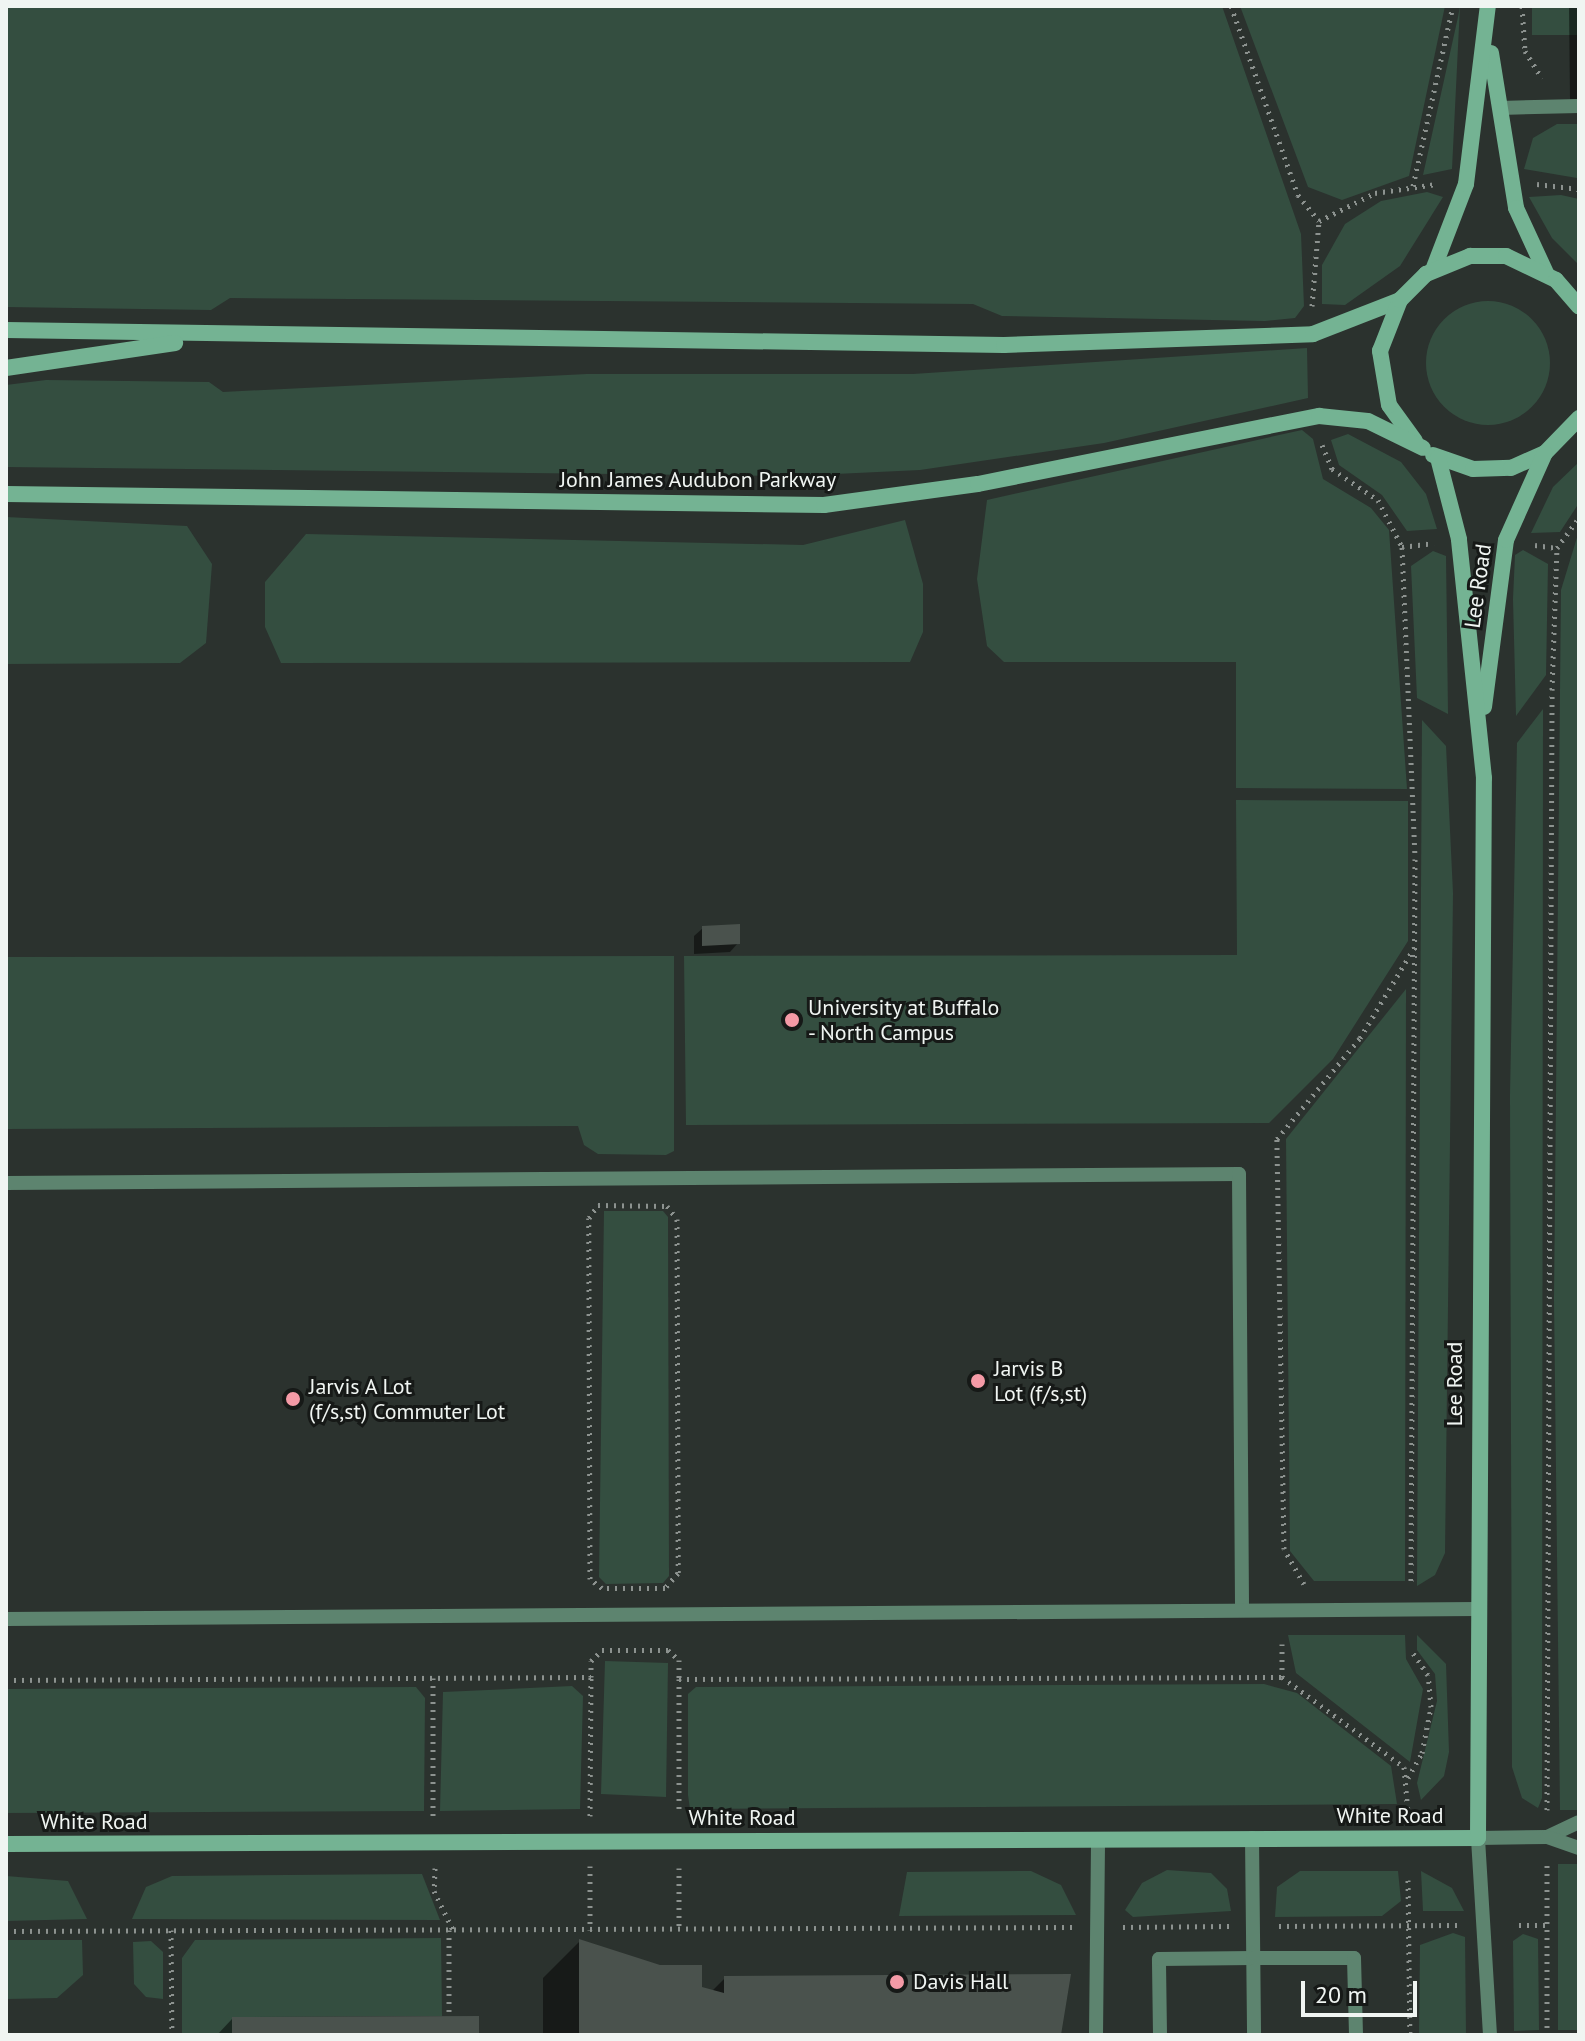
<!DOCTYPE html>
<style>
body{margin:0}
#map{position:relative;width:1585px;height:2041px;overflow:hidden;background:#2b322e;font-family:"PT Sans",sans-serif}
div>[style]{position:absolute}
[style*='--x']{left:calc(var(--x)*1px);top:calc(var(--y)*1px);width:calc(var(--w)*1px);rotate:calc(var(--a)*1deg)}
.green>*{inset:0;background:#344e40}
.round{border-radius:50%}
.shadow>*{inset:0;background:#0007}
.building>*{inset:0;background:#4a524d}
.path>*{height:5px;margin-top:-2.5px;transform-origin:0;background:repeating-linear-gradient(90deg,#8c928f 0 2px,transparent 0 8px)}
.lane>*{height:14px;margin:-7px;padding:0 7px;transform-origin:7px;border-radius:7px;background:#5d846f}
.secondary>*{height:16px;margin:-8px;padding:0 8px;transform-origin:8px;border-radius:8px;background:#74b393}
.dots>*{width:22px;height:22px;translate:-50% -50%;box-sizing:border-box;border:4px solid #161917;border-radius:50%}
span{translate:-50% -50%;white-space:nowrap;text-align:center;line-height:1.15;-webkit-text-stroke:6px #161917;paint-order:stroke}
.street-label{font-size:22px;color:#f0f5f2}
.poi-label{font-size:22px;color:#f0f5f2}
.left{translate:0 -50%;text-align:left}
.frame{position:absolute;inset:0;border:8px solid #f0f5f2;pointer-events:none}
.scale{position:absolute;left:1301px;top:1981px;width:116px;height:36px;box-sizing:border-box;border:4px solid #f0f5f2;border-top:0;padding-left:10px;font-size:24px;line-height:28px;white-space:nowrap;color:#f0f5f2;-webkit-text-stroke:6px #161917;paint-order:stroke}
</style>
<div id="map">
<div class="green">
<i style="clip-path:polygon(6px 6px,1222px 6px,1301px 234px,1304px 306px,1295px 318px,1265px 321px,1002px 316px,973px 304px,230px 298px,211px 310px,6px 307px)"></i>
<i style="clip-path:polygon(1240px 6px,1445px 6px,1409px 176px,1342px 200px,1308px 187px)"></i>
<i style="clip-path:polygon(1460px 6px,1452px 169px,1423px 175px,1458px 17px)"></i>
<i style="clip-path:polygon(1532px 6px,1579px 6px,1579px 35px,1532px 35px)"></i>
<i style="clip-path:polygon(1557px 124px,1577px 124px,1577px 178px,1524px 169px,1533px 138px)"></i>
<i style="clip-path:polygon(1427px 192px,1443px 197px,1400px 266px,1345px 305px,1322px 304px,1322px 265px,1345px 224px,1381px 201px)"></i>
<i style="clip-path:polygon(1561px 195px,1579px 199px,1579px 265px,1552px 238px,1529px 197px)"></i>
<i class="round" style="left:1426px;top:301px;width:124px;height:124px"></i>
<i style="clip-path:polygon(1307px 348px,1308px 398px,1104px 443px,920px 470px,793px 476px,6px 467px,6px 385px,46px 380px,209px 382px,223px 392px,587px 374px,913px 374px)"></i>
<i style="clip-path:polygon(1302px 430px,1313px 439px,1323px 479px,1371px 508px,1389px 530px,1407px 789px,1236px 788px,1236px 662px,1004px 662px,987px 646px,977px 579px,987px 500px)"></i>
<i style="clip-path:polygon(1348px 434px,1401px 462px,1426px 494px,1437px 529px,1407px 531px,1382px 495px,1339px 465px,1331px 440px)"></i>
<i style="clip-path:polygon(1579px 462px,1579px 503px,1560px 532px,1531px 533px,1553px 487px)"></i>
<i style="clip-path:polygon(6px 517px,187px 526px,212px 564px,206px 643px,180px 663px,6px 664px)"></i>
<i style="clip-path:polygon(905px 520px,923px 584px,923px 632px,910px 662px,281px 663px,265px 627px,265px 582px,306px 534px,803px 545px)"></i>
<i style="clip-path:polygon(1579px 531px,1579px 1810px,1560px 1810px,1554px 1299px,1561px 590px)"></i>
<i style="clip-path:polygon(1523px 550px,1548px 564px,1546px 675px,1516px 716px,1513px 599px,1515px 555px)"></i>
<i style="clip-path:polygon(1433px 551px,1446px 556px,1448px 714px,1417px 698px,1411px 566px)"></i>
<i style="clip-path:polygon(1543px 709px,1542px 1798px,1538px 1808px,1522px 1798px,1512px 1767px,1510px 1095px,1517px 743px)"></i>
<i style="clip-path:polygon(1422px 720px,1446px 746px,1453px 893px,1445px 1553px,1435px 1575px,1417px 1586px)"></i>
<i style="clip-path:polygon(1236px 800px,1408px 801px,1408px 941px,1333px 1059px,1269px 1123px,686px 1125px,684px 956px,1237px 955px)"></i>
<i style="clip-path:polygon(674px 956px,674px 1151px,666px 1155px,598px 1154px,584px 1145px,578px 1126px,6px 1129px,6px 957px)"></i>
<i style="clip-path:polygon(1406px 989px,1405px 1581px,1314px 1581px,1290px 1551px,1286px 1139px)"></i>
<i style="clip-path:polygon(604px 1211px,663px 1211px,668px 1217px,669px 1576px,663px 1583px,606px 1584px,599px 1577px)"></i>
<i style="clip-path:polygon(1288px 1635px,1405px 1635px,1406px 1659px,1423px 1689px,1410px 1762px,1296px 1673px)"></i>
<i style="clip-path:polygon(1417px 1635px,1446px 1664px,1449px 1752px,1444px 1776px,1421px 1800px,1417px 1783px,1437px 1701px,1435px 1674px,1417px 1650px)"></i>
<i style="clip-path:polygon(605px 1661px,668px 1663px,666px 1797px,601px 1794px)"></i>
<i style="clip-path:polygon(1264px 1684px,1297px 1693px,1391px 1766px,1397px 1804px,690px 1809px,688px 1795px,688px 1694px,696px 1687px)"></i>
<i style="clip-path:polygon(572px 1686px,583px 1696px,580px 1809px,440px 1811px,443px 1692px)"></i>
<i style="clip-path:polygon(416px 1687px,425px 1698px,424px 1811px,6px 1813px,6px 1689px)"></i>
<i style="clip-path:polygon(1558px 1864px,1579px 1864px,1579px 2030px,1558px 2030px)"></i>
<i style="clip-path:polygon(1167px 1870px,1211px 1873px,1227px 1889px,1231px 1911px,1133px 1917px,1125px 1910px,1142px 1883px)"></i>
<i style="clip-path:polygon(1031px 1871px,1061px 1885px,1076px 1915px,899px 1916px,907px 1872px)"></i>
<i style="clip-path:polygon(1300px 1871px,1398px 1871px,1401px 1901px,1382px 1916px,1275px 1917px,1277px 1887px)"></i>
<i style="clip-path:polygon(1421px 1871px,1452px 1888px,1464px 1911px,1423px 1911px)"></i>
<i style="clip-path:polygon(422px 1874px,440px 1920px,132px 1919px,146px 1887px,172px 1876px)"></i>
<i style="clip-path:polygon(6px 1876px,68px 1881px,87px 1919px,6px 1921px)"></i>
<i style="clip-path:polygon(1453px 1933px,1465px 1937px,1466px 2035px,1419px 2035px,1420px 1945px)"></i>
<i style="clip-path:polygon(1523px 1934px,1538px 1939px,1539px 2030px,1514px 2031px,1513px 1941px)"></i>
<i style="clip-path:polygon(441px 1938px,442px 2016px,232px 2017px,232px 2035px,182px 2035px,182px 1958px,195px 1940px)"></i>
<i style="clip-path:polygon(6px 1940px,82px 1940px,83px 1975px,57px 1998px,6px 1999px)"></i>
<i style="clip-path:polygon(151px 1941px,163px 1952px,163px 1999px,146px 1997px,134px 1984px,133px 1942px)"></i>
</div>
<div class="shadow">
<i style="clip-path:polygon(1569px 6px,1579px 6px,1579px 99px,1570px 99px)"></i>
<i style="clip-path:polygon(703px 928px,738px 943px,730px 952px,694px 954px,694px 936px)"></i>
<i style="clip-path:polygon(579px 1942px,711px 1992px,725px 1978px,1059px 2035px,543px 2035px,543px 1978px)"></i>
<i style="clip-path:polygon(232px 2019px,477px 2035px,217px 2035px)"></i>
</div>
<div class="building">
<i style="clip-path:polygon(740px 924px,740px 944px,702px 946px,702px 926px)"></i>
<i style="clip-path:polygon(579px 1939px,660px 1965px,702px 1965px,702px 1987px,724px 1993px,724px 1976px,1071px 1974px,1061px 2035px,579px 2035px)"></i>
<i style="clip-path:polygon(479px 2016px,479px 2035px,232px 2035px,232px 2017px)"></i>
</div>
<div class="path">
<i style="--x:1231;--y:6;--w:201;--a:70.5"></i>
<i style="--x:1298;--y:195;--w:33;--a:51"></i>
<i style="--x:1522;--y:6;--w:45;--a:86.2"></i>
<i style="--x:1525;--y:51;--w:32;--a:58"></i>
<i style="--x:1537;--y:184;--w:42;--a:6.8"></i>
<i style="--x:1413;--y:186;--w:184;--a:-77.5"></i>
<i style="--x:1312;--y:306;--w:85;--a:-85.3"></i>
<i style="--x:1319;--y:221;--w:63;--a:-26.6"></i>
<i style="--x:1375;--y:193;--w:62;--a:-8.4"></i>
<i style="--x:1322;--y:445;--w:26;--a:67"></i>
<i style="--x:1332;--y:469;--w:55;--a:34"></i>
<i style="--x:1378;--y:500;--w:53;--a:62.9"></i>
<i style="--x:1402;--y:547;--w:312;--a:87.6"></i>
<i style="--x:1415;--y:859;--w:723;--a:90.32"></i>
<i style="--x:1535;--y:545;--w:22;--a:8"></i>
<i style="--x:1402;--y:547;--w:32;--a:-7"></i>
<i style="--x:598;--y:1205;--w:69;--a:0.8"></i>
<i style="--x:667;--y:1206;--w:16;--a:52"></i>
<i style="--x:677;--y:1219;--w:354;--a:89.8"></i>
<i style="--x:678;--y:1573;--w:20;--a:131"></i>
<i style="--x:665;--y:1588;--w:63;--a:180"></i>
<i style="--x:602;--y:1588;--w:15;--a:-143"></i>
<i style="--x:590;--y:1579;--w:361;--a:-90.2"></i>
<i style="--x:589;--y:1218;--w:16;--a:-55"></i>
<i style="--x:1304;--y:1584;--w:40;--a:-119.7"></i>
<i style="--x:1284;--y:1549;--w:410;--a:-91"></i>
<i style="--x:1277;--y:1139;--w:131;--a:-50.6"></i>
<i style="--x:1360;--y:1038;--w:105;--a:-59"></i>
<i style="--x:1282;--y:1644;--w:33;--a:90"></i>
<i style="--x:433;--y:1678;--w:140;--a:90"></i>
<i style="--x:679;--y:1679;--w:135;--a:90"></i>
<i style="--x:6;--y:1680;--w:585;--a:-0.29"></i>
<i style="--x:591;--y:1677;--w:16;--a:-90"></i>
<i style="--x:591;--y:1661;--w:16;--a:-45"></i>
<i style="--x:602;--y:1650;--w:66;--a:0"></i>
<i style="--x:668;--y:1650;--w:15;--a:42"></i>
<i style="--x:679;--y:1660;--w:19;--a:90"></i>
<i style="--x:679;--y:1679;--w:603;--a:-0.19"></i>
<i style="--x:1282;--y:1677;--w:152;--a:36.4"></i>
<i style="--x:1404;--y:1767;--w:46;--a:85"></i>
<i style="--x:1408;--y:1778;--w:29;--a:-61"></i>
<i style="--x:1422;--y:1753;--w:47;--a:-78.9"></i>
<i style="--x:1431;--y:1707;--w:32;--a:-95"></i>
<i style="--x:1428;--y:1675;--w:30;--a:-124"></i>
<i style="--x:1547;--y:1810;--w:1120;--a:-89.74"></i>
<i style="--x:1552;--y:690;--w:142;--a:-88"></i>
<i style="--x:1557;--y:548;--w:37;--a:-54"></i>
<i style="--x:590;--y:1816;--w:139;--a:-89.6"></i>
<i style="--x:590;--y:1866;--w:64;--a:90"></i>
<i style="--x:435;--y:1868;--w:23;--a:92"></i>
<i style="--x:434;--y:1891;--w:43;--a:64"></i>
<i style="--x:679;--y:1868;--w:61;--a:90"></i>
<i style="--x:1408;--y:1880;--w:155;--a:89.3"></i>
<i style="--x:1519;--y:1925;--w:28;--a:0"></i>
<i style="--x:1279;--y:1926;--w:178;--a:-0.3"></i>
<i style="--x:1123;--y:1927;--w:106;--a:-0.5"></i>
<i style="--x:171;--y:1930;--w:105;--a:89.5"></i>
<i style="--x:449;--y:1930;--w:86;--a:90"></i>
<i style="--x:6;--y:1931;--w:1067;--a:-0.21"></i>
<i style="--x:1547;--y:2035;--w:171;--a:-90"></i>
</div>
<div class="lane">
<i style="--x:1500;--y:108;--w:79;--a:-1.5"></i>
<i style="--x:6;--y:1183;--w:1233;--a:-0.42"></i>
<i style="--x:1239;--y:1174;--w:436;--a:89.6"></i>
<i style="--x:6;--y:1619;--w:1472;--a:-0.39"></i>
<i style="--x:1547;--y:1837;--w:35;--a:-25"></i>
<i style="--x:1252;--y:1838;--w:197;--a:89.4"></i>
<i style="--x:1096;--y:2035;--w:196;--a:-89.4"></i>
<i style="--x:1160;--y:2035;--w:76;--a:-90.8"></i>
<i style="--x:1159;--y:1959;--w:94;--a:-0.6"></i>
<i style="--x:1253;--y:1958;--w:101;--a:0"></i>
<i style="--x:1354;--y:1958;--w:77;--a:88.5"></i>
<i style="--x:1490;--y:2035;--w:197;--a:-93.5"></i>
<i style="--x:1478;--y:1838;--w:69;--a:-0.8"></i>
<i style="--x:1547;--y:1837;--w:34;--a:19"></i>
</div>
<div class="secondary">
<i style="--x:1491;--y:53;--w:157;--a:80.8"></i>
<i style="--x:1516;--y:208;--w:72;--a:65.2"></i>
<i style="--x:1433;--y:270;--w:92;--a:-69"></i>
<i style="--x:1466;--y:184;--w:179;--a:-83"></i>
<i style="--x:6;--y:330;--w:998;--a:0.86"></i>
<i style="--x:1004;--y:345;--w:309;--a:-2"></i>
<i style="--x:1313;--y:334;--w:93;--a:-21.3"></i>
<i style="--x:6;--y:368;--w:171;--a:-8.4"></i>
<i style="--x:1415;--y:441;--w:44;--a:-125.8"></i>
<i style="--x:1389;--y:405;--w:55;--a:-99.5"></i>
<i style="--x:1380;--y:351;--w:55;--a:-68.6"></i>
<i style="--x:1400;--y:300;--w:37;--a:-45"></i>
<i style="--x:1426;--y:274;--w:48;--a:-22.2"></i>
<i style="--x:1470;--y:256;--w:36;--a:0"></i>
<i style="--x:1506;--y:256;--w:55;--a:25.6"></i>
<i style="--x:1556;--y:280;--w:35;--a:49"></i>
<i style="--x:1433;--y:455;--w:42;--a:19.3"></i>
<i style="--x:1473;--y:469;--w:38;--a:-2"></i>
<i style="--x:1511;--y:468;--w:37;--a:-24"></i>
<i style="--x:1545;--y:453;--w:49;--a:-45.8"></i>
<i style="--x:6;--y:494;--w:818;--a:0.77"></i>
<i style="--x:824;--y:505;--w:155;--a:-7.8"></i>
<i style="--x:978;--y:484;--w:348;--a:-11.3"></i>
<i style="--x:1319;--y:416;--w:49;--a:5.8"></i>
<i style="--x:1368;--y:421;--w:61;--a:26.1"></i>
<i style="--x:1484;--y:707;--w:168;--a:-82.5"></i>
<i style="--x:1506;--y:540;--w:95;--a:-65.9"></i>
<i style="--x:6;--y:1844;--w:1472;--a:-0.23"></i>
<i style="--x:1478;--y:1838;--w:1060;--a:-89.68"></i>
<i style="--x:1484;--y:778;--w:240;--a:-96"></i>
<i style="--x:1459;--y:539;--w:84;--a:-104.5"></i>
</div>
<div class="dots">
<i style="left:792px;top:1020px;background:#f49aa6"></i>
<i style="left:978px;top:1381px;background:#f49aa6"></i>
<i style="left:293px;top:1399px;background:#f49aa6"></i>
<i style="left:897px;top:1982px;background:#f49aa6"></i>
</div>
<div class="street-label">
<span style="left:698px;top:480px">John James Audubon Parkway</span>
<span style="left:1478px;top:586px;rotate:-82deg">Lee Road</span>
<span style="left:1455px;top:1384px;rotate:-90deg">Lee Road</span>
<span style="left:1390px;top:1816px">White Road</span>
<span style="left:742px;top:1818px">White Road</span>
<span style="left:94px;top:1822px">White Road</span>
</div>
<div class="poi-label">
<span class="left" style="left:808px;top:1020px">University at Buffalo<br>- North Campus</span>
<span class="left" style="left:994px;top:1381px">Jarvis B<br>Lot (f/s,st)</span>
<span class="left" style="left:309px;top:1399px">Jarvis A Lot<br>(f/s,st) Commuter Lot</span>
<span class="left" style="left:913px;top:1982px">Davis Hall</span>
</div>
<div class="frame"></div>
<div class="scale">20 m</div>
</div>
